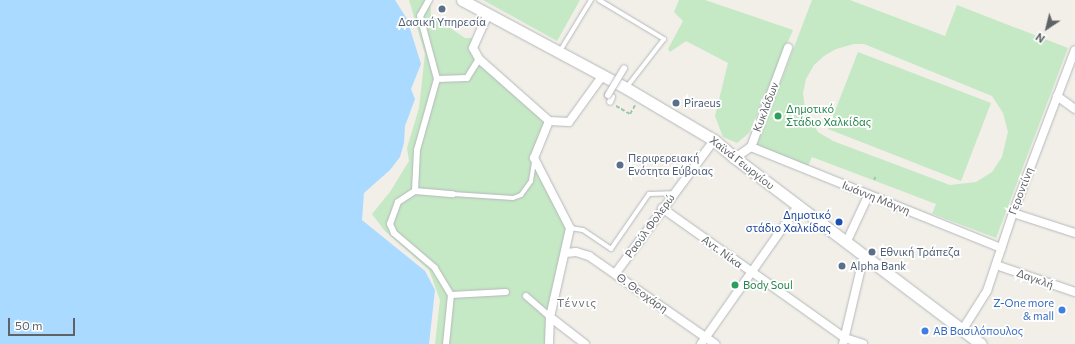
<!DOCTYPE html>
<meta charset="utf-8">
<style>
body{margin:0}
#map{position:relative;width:1075px;height:344px;overflow:hidden;background:#f1efe8;font-family:Commissioner,sans-serif}
div>[style]{position:absolute}
[style*='--x']{left:calc(var(--x)*1px);top:calc(var(--y)*1px);width:calc(var(--w)*1px);rotate:calc(var(--a)*1deg)}
.green>*{inset:0;background:#c5e8c5}
.water>*{inset:0;background:#aadaff}
.path>*{height:1.5px;margin-top:-0.75px;transform-origin:0;background:repeating-linear-gradient(90deg,#9cc7a9 0 4px,transparent 0 6px)}
.roads{filter:drop-shadow(0 0 1px #b5b8bc) drop-shadow(0 0 1px #b5b8bc)}
.service>*{height:4px;margin:-2px;padding:0 2px;transform-origin:2px;border-radius:2px;background:#fff}
.pedestrian>*{height:6px;margin:-3px;padding:0 3px;transform-origin:3px;border-radius:3px;background:#fff}
.minor>*{height:8px;margin:-4px;padding:0 4px;transform-origin:4px;border-radius:4px;background:#fff}
.secondary>*{height:11px;margin:-5.5px;padding:0 5.5px;transform-origin:5.5px;border-radius:5.5px;background:#fff}
.bridges{filter:drop-shadow(0 0 1px #b5b8bc) drop-shadow(0 0 1px #b5b8bc)}
.pedestrian-bridge>*{height:6px;margin:-3px;padding:0 3px;transform-origin:3px;border-radius:3px;background:#fff}
.dots>*{width:11px;height:11px;translate:-50% -50%;box-sizing:border-box;border:2px solid #fff;border-radius:50%}
span{translate:-50% -50%;white-space:nowrap;text-align:center;line-height:1.15;-webkit-text-stroke:3.5px #fff;paint-order:stroke}
.service-label{font-size:11px;color:#4e5e75}
.left{translate:0 -50%;text-align:left}
.street-label{font-size:11px;color:#5f6368}
.leisure-label{font-size:11px;color:#27864d}
.transit-label{font-size:11px;color:#164399}
.right{translate:-100% -50%;text-align:right}
.shop-label{font-size:11px;color:#366cbe}
.neighbourhood-label{font-size:12px;color:#70757a;letter-spacing:1px}
.north{position:absolute;left:1027px;top:8px;width:40px;height:40px;-webkit-text-stroke:3px #fff;paint-order:stroke;rotate:215deg;font-size:11px;font-weight:700;line-height:16px;text-align:center;color:#5f6368}
.north::after{content:'';display:block;margin:auto;width:14px;height:18px;background:#5f6368;clip-path:polygon(50% 0,100% 100%,50% 72%,0 100%)}
.scale{position:absolute;left:8px;top:318px;width:67px;height:18px;box-sizing:border-box;border:2px solid #5f6368;border-top:0;padding-left:5px;font-size:12px;line-height:14px;white-space:nowrap;color:#5f6368;-webkit-text-stroke:3px #fff;paint-order:stroke}
</style>
<div id="map">
<div class="green">
<i style="clip-path:polygon(409px 0,430px 0,431px 15px,465px 38px,474px 38px,471px 46px,546px 122px,532px 158px,568px 228px,546px 344px,435px 344px,440px 300px,429px 270px,384px 230px,372px 214px,390px 192px,409px 161px,407px 148px,419px 108px,425px 54px)"></i>
<i style="clip-path:polygon(483px 0,580px 0,557px 41px)"></i>
<i style="clip-path:polygon(679px 0,705px 0,793px 30px,749px 133px,737px 143px,723px 137px,715px 116px,728px 63px,686px 41px,670px 52px,668px 49px,683px 21px,674px 12px)"></i>
<i style="clip-path:polygon(evenodd,812px 0,850px 0,945px 36px,957px 5px,1068px 48px,996px 238px,756px 147px,812px 0,854px 44px,864px 44px,992px 96px,1003px 113px,1008px 132px,1002px 157px,992px 172px,976px 182px,950px 185px,833px 141px,818px 132px,805px 110px,803px 93px,806px 79px,814px 65px,824px 56px,836px 49px,854px 44px,812px 0,812px 157px,936px 204px,932px 214px,808px 166px,812px 157px)"></i>
<i style="clip-path:polygon(858px 52px,991px 103px,961px 181px,828px 129px)"></i>
</div>
<div class="water">
<i style="clip-path:polygon(0 0,395px 0,407px 19px,421px 64px,411px 89px,415px 99px,405px 126px,404px 143px,400px 157px,390px 170px,364px 193px,362px 220px,425px 271px,435px 290px,429px 344px,0 344px)"></i>
</div>
<div class="path">
<i style="--x:616;--y:106;--w:16;--a:30"></i>
<i style="--x:630;--y:114;--w:10;--a:-61"></i>
<i style="--x:874;--y:180;--w:3;--a:-72"></i>
</div>
<div class="roads">
<div class="service">
<i style="--x:599;--y:0;--w:76;--a:31"></i>
<i style="--x:664;--y:39;--w:62;--a:127.8"></i>
<i style="--x:560;--y:51;--w:60;--a:-58.7"></i>
<i style="--x:453;--y:194;--w:60;--a:3.8"></i>
<i style="--x:513;--y:198;--w:9;--a:-21"></i>
<i style="--x:521;--y:195;--w:17;--a:-54"></i>
<i style="--x:531;--y:181;--w:20;--a:-81"></i>
<i style="--x:570;--y:228;--w:13;--a:9"></i>
<i style="--x:583;--y:230;--w:34;--a:34"></i>
<i style="--x:611;--y:249;--w:67;--a:-55.4"></i>
<i style="--x:649;--y:194;--w:24;--a:-2"></i>
</div>
<div class="pedestrian">
<i style="--x:429;--y:0;--w:18;--a:119"></i>
<i style="--x:420;--y:16;--w:65;--a:74.9"></i>
<i style="--x:608;--y:95;--w:4;--a:27"></i>
<i style="--x:612;--y:97;--w:5;--a:112"></i>
<i style="--x:415;--y:191;--w:41;--a:-87.2"></i>
<i style="--x:417;--y:150;--w:74;--a:-74.3"></i>
<i style="--x:437;--y:79;--w:30;--a:-2"></i>
<i style="--x:467;--y:78;--w:22;--a:-58"></i>
<i style="--x:451;--y:295;--w:55;--a:-3.1"></i>
<i style="--x:526;--y:296;--w:32;--a:41"></i>
<i style="--x:446;--y:344;--w:49;--a:-84.2"></i>
<i style="--x:451;--y:295;--w:31;--a:-121"></i>
<i style="--x:435;--y:268;--w:54;--a:-139.5"></i>
<i style="--x:394;--y:233;--w:10;--a:-114"></i>
<i style="--x:390;--y:224;--w:23;--a:-70"></i>
<i style="--x:398;--y:202;--w:20;--a:-33"></i>
<i style="--x:415;--y:191;--w:38;--a:5"></i>
</div>
<div class="minor">
<i style="--x:488;--y:14;--w:37;--a:114"></i>
<i style="--x:473;--y:48;--w:13;--a:61"></i>
<i style="--x:479;--y:59;--w:94;--a:41.5"></i>
<i style="--x:549;--y:121;--w:20;--a:3"></i>
<i style="--x:569;--y:122;--w:58;--a:-54.1"></i>
<i style="--x:1057;--y:96;--w:22;--a:36"></i>
<i style="--x:751;--y:147;--w:270;--a:22"></i>
<i style="--x:735;--y:158;--w:19;--a:-35"></i>
<i style="--x:751;--y:147;--w:106;--a:-69.5"></i>
<i style="--x:662;--y:208;--w:224;--a:35.4"></i>
<i style="--x:845;--y:338;--w:19;--a:18"></i>
<i style="--x:1013;--y:213;--w:65;--a:17.9"></i>
<i style="--x:847;--y:241;--w:50;--a:-65"></i>
<i style="--x:566;--y:253;--w:10;--a:-6"></i>
<i style="--x:576;--y:252;--w:14;--a:17"></i>
<i style="--x:589;--y:256;--w:154;--a:34.9"></i>
<i style="--x:996;--y:265;--w:83;--a:18.9"></i>
<i style="--x:615;--y:274;--w:167;--a:-53.5"></i>
<i style="--x:550;--y:317;--w:44;--a:37.6"></i>
<i style="--x:963;--y:329;--w:45;--a:-57.7"></i>
<i style="--x:987;--y:291;--w:82;--a:-71.6"></i>
<i style="--x:1013;--y:213;--w:174;--a:-69.2"></i>
<i style="--x:549;--y:344;--w:27;--a:-88"></i>
<i style="--x:550;--y:317;--w:91;--a:-77.3"></i>
<i style="--x:570;--y:228;--w:79;--a:-117.2"></i>
<i style="--x:534;--y:158;--w:40;--a:-68"></i>
<i style="--x:701;--y:344;--w:169;--a:-54.9"></i>
<i style="--x:843;--y:344;--w:91;--a:-76.7"></i>
</div>
<div class="secondary">
<i style="--x:462;--y:0;--w:186;--a:28.2"></i>
<i style="--x:626;--y:88;--w:102;--a:30.6"></i>
<i style="--x:714;--y:140;--w:28;--a:41"></i>
<i style="--x:735;--y:158;--w:308;--a:37.1"></i>
</div>
</div>
<div class="bridges">
<div class="pedestrian-bridge">
<i style="--x:608;--y:95;--w:31;--a:-59"></i>
</div>
</div>
<div class="dots">
<i style="left:442px;top:9px;background:#5c6f8a"></i>
<i style="left:676px;top:103px;background:#5c6f8a"></i>
<i style="left:778px;top:116px;background:#2e9e5b"></i>
<i style="left:620px;top:165px;background:#5c6f8a"></i>
<i style="left:839px;top:222px;background:#1a4fb4"></i>
<i style="left:872px;top:252px;background:#5c6f8a"></i>
<i style="left:842px;top:266px;background:#5c6f8a"></i>
<i style="left:735px;top:285px;background:#2e9e5b"></i>
<i style="left:1062px;top:310px;background:#3f7fe0"></i>
<i style="left:925px;top:331px;background:#3f7fe0"></i>
</div>
<div class="service-label">
<span style="left:442px;top:22px">Δασική Υπηρεσία</span>
<span class="left" style="left:684px;top:103px">Piraeus</span>
<span class="left" style="left:628px;top:165px">Περιφερειακή<br>Ενότητα Εύβοιας</span>
<span class="left" style="left:880px;top:252px">Εθνική Τράπεζα</span>
<span class="left" style="left:850px;top:266px">Alpha Bank</span>
</div>
<div class="street-label">
<span style="left:766px;top:107px;rotate:-69deg">Κυκλάδων</span>
<span style="left:742px;top:163px;rotate:38deg">Χαϊνά Γεωργίου</span>
<span style="left:1021px;top:191px;rotate:-69deg">Γεροντίνη</span>
<span style="left:876px;top:198px;rotate:22deg">Ιωάννη Μὰγνη</span>
<span style="left:650px;top:226px;rotate:-54deg">Ραούλ Φολερώ</span>
<span style="left:722px;top:252px;rotate:36deg">Αντ. Νίκα</span>
<span style="left:1035px;top:279px;rotate:20deg">Δαγκλή</span>
<span style="left:642px;top:293px;rotate:35deg">Θ. Θεοχάρη</span>
</div>
<div class="leisure-label">
<span class="left" style="left:786px;top:116px">Δημοτικό<br>Στάδιο Χαλκίδας</span>
<span class="left" style="left:743px;top:285px">Body Soul</span>
</div>
<div class="transit-label">
<span class="right" style="left:831px;top:222px">Δημοτικό<br>στάδιο Χαλκίδας</span>
</div>
<div class="shop-label">
<span class="right" style="left:1054px;top:310px">Z-One more<br>&amp; mall</span>
<span class="left" style="left:933px;top:331px">ΑΒ Βασιλόπουλος</span>
</div>
<div class="neighbourhood-label">
<span style="left:577px;top:303px">Τέννις</span>
</div>
<div class="north">N</div>
<div class="scale">50 m</div>
</div>
